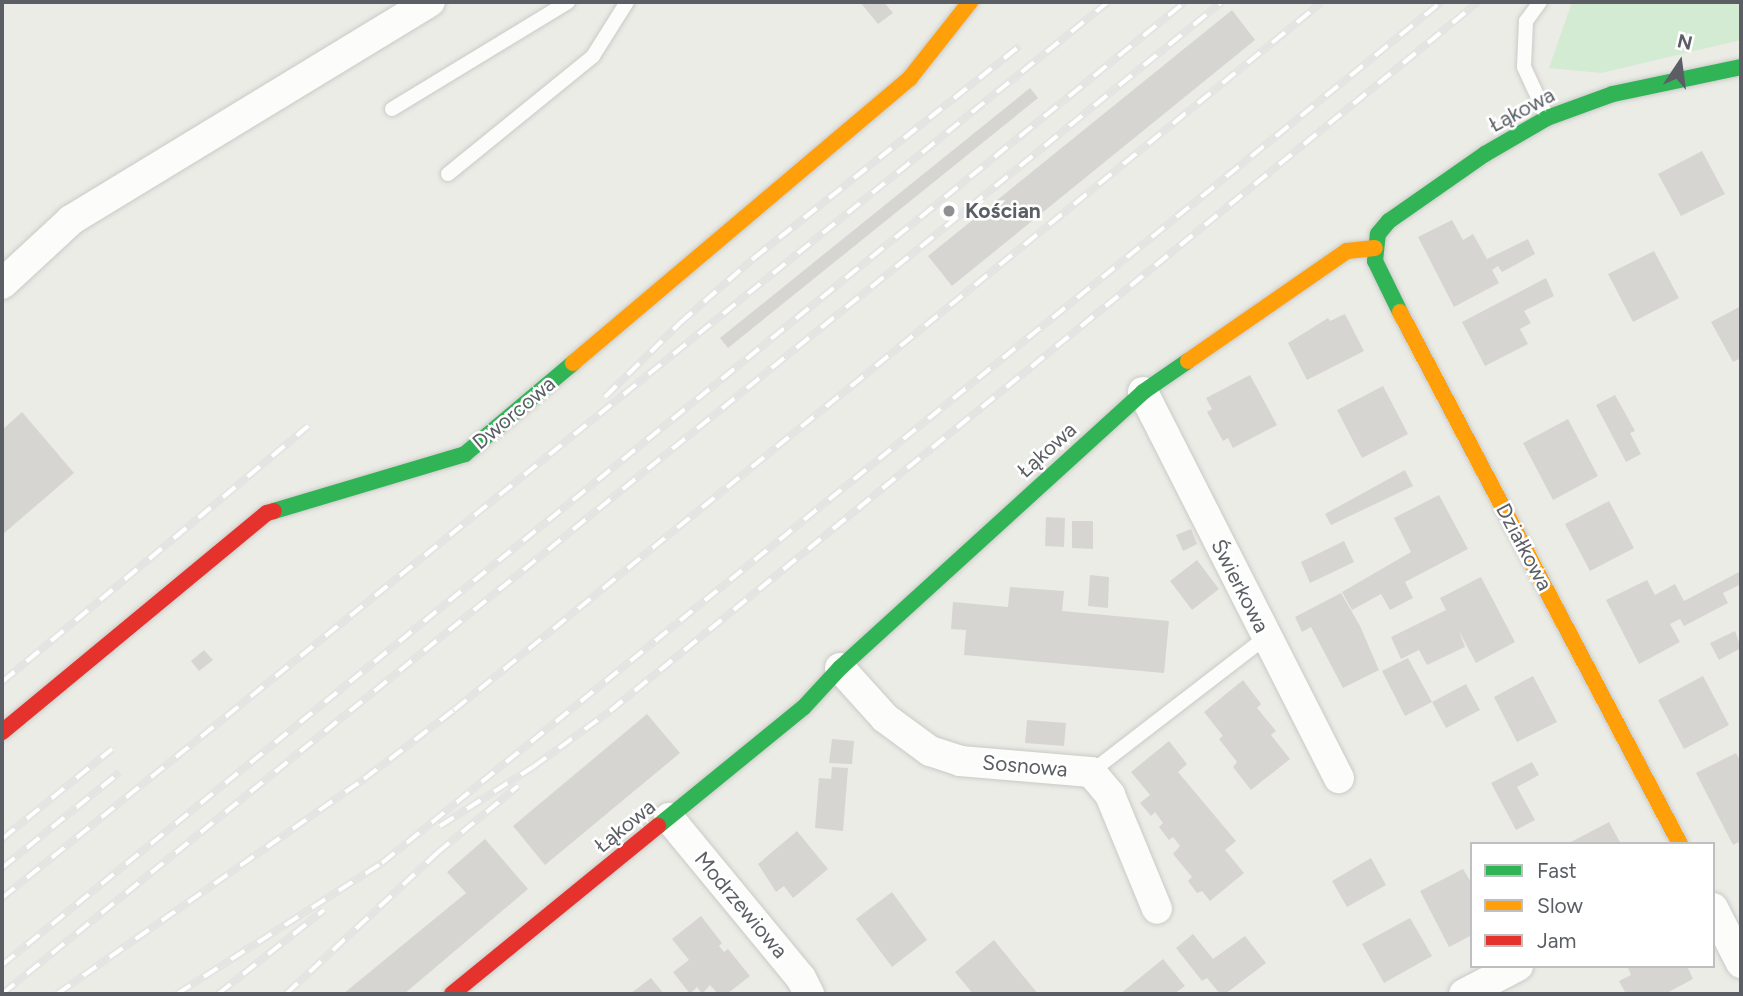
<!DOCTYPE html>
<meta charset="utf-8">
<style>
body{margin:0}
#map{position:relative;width:1743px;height:996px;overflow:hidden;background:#ecece6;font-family:Figtree,sans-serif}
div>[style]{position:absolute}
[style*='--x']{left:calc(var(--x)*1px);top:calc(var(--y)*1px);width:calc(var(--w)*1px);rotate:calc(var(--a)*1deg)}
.green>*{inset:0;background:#d3ead3}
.building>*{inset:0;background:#d6d5d1}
.roads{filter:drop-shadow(0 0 2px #c9cac8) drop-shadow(0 0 2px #c9cac8)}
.lane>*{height:14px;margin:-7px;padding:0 7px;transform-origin:7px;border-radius:7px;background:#fcfcfb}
.street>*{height:30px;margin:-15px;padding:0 15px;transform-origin:15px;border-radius:15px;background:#fcfcfb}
.fast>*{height:16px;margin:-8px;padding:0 8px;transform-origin:8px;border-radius:8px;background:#30b455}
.slow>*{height:16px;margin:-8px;padding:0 8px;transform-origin:8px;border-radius:8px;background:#ff9f0a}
.jam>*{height:16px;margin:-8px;padding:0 8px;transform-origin:8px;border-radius:8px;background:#e5322d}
.rail>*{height:8px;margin-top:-4px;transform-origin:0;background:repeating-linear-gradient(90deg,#fff 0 16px,#e4e4e3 0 32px);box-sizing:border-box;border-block:2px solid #e4e4e3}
.dots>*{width:19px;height:19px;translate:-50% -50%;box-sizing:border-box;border:4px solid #fff;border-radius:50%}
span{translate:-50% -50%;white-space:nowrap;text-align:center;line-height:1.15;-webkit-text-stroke:5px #fff;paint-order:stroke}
.street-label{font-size:21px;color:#5b5f65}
.poi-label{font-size:21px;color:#5b5f65;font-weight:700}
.left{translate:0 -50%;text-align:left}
.frame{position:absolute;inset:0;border:4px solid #5b5f65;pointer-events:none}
.legend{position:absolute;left:1470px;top:842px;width:245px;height:126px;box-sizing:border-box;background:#fff;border:2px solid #bdbfc1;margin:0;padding:9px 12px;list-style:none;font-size:21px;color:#5b5f65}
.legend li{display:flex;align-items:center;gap:14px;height:35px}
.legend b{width:35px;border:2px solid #bdbfc1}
.north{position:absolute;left:1645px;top:28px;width:70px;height:70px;-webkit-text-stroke:5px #fff;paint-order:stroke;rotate:13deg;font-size:19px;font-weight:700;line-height:28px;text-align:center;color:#5b5f65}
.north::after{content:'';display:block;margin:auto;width:24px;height:32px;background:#5b5f65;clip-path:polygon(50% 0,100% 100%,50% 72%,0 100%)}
</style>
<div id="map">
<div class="green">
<i style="clip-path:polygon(1572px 2px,1741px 2px,1741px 40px,1601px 73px,1549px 68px)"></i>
</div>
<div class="building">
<i style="clip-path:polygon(860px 2px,884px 2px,893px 13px,878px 24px)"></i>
<i style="clip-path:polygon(1232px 10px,1255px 40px,952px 286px,928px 256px)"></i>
<i style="clip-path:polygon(1030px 88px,1038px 98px,728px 348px,720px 338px)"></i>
<i style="clip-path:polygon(1702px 151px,1725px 194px,1681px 216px,1658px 174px)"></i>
<i style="clip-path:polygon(1452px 220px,1463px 240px,1473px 234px,1487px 259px,1528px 239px,1535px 254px,1502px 272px,1498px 266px,1492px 270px,1499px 283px,1454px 307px,1418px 237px)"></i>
<i style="clip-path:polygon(1654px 251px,1679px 298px,1633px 322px,1608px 274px)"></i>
<i style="clip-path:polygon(1546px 278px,1554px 296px,1524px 311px,1531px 323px,1520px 329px,1528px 344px,1485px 366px,1462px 322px)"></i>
<i style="clip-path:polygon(1741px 306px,1741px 358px,1733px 362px,1711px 322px)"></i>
<i style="clip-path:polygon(1345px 314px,1364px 351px,1307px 380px,1288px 343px,1328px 318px,1330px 321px)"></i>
<i style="clip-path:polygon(1250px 375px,1277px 425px,1233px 448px,1228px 438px,1223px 441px,1207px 412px,1212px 409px,1206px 398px)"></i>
<i style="clip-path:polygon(1383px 386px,1408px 434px,1362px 458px,1337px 410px)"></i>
<i style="clip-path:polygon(1615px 395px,1635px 431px,1630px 433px,1641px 454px,1626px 462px,1596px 405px)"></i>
<i style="clip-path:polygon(22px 412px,74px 473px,2px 535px,2px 430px)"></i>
<i style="clip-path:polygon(1568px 419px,1598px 476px,1553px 500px,1523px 443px)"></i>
<i style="clip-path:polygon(1405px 470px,1413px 486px,1331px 525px,1325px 514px)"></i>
<i style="clip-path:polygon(1439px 495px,1468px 549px,1405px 582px,1413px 598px,1390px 610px,1381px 594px,1352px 610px,1342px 592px,1411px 552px,1394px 518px)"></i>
<i style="clip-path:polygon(1609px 501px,1634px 548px,1590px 571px,1565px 524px)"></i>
<i style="clip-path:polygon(1046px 517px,1065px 518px,1064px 547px,1045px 546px)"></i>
<i style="clip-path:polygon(1072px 521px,1093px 521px,1093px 549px,1072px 548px)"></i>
<i style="clip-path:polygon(1191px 529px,1197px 544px,1183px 551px,1176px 535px)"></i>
<i style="clip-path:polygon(1344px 541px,1354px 562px,1310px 583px,1301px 562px)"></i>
<i style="clip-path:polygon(1197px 560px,1219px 589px,1192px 610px,1170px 581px)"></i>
<i style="clip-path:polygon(1741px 571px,1741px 584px,1723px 593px,1728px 603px,1684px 626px,1680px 619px,1670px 624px,1680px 642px,1639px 664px,1606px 600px,1647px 580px,1655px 595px,1675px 584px,1684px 601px)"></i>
<i style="clip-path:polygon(1090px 575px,1109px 577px,1108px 608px,1088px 606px)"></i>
<i style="clip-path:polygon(1481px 577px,1515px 642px,1476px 663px,1459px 631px,1465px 647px,1427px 665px,1419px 650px,1401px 659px,1391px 637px,1446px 610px,1440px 598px)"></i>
<i style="clip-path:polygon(1010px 587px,1064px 591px,1062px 611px,1169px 621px,1164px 673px,964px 655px,966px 630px,951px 629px,953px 602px,1008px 607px)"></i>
<i style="clip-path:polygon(1341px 593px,1360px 626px,1379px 670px,1343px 688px,1311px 627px,1302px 632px,1295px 617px)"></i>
<i style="clip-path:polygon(1735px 631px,1741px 648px,1719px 660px,1710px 643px)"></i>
<i style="clip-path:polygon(204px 650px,213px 660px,199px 671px,191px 661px)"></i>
<i style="clip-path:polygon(1408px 658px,1432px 702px,1405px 716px,1382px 671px)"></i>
<i style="clip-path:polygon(1533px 676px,1557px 722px,1517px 742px,1494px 697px)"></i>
<i style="clip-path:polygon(1703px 676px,1729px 725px,1684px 749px,1658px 700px)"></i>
<i style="clip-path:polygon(1243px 680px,1261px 704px,1257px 708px,1276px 731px,1271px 735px,1290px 759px,1251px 790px,1233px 767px,1237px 762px,1219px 739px,1223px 736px,1204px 712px)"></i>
<i style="clip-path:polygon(1466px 684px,1480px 710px,1446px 728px,1432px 702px)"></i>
<i style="clip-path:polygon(647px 714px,680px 753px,545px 865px,513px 826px)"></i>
<i style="clip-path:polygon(1027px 720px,1066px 723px,1064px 746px,1025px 743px)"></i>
<i style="clip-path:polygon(832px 739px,854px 741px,852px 764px,829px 763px)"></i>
<i style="clip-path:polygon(1169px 741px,1187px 764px,1178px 772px,1236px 841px,1225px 850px,1244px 873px,1210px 901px,1202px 891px,1197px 893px,1188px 881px,1192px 877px,1173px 854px,1180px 846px,1173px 837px,1169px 840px,1159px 827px,1163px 823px,1155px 812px,1151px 816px,1140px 803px,1150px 795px,1131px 772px)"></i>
<i style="clip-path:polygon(1736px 753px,1741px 762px,1741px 841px,1733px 845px,1696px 773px)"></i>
<i style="clip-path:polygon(1532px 762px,1539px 775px,1517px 787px,1535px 820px,1516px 830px,1491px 783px)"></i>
<i style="clip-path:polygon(832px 767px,848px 768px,843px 831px,815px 828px,819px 778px,831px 779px)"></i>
<i style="clip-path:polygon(1609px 822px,1621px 844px,1567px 844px)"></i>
<i style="clip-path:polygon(797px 831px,828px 869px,793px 898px,784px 886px,776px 892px,758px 864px)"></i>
<i style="clip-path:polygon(485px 839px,528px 889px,404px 994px,343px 994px,466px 893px,447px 872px)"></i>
<i style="clip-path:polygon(1371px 858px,1386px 885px,1347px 907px,1332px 881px)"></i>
<i style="clip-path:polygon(1463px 869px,1472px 884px,1472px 935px,1449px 947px,1420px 891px)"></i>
<i style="clip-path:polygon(892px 892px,927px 940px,892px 967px,856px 919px)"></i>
<i style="clip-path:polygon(701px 916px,722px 943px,719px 946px,724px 952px,728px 949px,750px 976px,727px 994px,718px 994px,710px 985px,702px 994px,697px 987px,690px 994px,673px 972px,689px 960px,672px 939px)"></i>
<i style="clip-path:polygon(1410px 918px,1432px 956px,1384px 983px,1362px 944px)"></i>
<i style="clip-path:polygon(1193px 934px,1213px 959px,1245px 936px,1266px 963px,1225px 994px,1220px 994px,1207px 978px,1202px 981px,1176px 948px)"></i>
<i style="clip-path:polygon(994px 940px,1038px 994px,973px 994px,955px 972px)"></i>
<i style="clip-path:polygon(1163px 959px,1185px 986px,1174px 994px,1120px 994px)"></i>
<i style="clip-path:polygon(1627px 966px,1687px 966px,1693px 979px,1665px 994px,1626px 994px,1619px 981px,1631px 975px)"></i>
<i style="clip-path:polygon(651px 978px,664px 994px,630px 994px,635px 990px)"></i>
</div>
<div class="roads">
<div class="lane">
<i style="--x:1540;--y:2;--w:24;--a:126"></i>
<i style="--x:1526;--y:21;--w:46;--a:92.5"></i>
<i style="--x:1524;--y:67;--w:55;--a:65.3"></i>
<i style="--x:392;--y:109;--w:206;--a:-31.3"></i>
<i style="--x:448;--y:174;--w:187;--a:-39.1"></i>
<i style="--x:593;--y:56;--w:64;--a:-57.8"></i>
<i style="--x:1091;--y:772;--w:221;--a:-37.6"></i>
</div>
<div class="street">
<i style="--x:2;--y:284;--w:94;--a:-42.8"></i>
<i style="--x:71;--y:220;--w:420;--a:-31.3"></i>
<i style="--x:1143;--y:392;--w:433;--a:63.1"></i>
<i style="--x:840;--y:668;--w:67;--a:48"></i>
<i style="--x:885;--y:718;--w:56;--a:36.3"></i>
<i style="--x:930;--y:751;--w:32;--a:18"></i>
<i style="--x:960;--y:761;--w:131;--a:4.8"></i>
<i style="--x:1091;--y:772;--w:30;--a:50"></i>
<i style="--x:1110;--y:795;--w:123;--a:67.6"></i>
<i style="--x:669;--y:818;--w:207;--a:50.5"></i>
<i style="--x:801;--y:978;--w:18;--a:63"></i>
<i style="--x:1713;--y:908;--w:62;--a:63"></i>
<i style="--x:1464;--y:994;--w:61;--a:-27.4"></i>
</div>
<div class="fast">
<i style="--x:1400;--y:312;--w:57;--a:-116.1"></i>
<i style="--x:1375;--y:261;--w:27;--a:-84"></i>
<i style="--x:1378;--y:234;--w:17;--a:-50"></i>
<i style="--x:1389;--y:221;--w:117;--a:-34.9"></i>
<i style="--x:1485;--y:154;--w:72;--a:-30.1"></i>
<i style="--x:1547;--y:118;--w:70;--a:-20"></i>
<i style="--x:1613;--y:94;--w:131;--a:-11.9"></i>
<i style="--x:274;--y:511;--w:199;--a:-16.6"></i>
<i style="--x:465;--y:454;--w:141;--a:-40.1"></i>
<i style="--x:658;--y:826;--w:188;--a:-39.2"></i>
<i style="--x:804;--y:707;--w:53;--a:-47.3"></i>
<i style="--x:840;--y:668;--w:410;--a:-42.3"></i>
<i style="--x:1143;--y:392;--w:55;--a:-34.6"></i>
</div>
<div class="slow">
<i style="--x:1400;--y:312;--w:601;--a:62.24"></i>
<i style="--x:1188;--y:361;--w:193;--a:-34.7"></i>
<i style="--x:1347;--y:251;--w:28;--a:-6"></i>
<i style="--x:573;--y:363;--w:441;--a:-40.2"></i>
<i style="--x:910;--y:78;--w:97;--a:-51.7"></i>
</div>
<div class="jam">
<i style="--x:2;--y:732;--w:344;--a:-39.6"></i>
<i style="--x:267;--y:513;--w:7;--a:-16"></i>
<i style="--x:452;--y:994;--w:266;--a:-39.2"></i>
</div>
</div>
<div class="rail">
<i style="--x:605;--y:397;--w:105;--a:-44.6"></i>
<i style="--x:680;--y:323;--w:98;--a:-41.3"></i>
<i style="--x:754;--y:258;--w:340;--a:-38.6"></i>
<i style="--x:2;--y:682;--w:399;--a:-39.9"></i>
<i style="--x:440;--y:826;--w:110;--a:-32.4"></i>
<i style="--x:533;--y:767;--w:95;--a:-36"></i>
<i style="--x:610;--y:711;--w:1121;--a:-39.24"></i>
<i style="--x:2;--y:839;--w:142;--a:-39.3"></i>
<i style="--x:2;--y:868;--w:152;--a:-39.1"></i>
<i style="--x:2;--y:898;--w:1423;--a:-39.01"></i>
<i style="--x:2;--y:965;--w:1525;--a:-39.15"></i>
<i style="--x:2;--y:994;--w:1572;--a:-39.12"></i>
<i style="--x:57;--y:994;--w:375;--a:-35"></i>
<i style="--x:364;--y:779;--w:113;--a:-37.5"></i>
<i style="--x:454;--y:710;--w:1120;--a:-39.2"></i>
<i style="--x:177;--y:994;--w:243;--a:-32.6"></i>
<i style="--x:382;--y:863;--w:1365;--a:-39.11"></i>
<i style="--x:218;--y:994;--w:135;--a:-38.4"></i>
<i style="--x:286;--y:994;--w:207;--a:-43"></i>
<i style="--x:437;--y:853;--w:105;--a:-39.6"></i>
</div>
<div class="dots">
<i style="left:949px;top:211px;background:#8e9092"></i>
</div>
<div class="street-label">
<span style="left:1522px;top:110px;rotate:-28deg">Łąkowa</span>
<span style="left:514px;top:413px;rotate:-40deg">Dworcowa</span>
<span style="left:1047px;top:450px;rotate:-42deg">Łąkowa</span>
<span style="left:1524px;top:547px;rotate:62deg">Działkowa</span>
<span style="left:1240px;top:586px;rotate:63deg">Świerkowa</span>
<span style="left:1025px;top:766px;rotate:5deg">Sosnowa</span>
<span style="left:625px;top:826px;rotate:-39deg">Łąkowa</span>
<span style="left:741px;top:905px;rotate:50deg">Modrzewiowa</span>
</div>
<div class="poi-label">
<span class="left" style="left:965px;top:211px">Kościan</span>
</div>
<div class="frame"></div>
<ul class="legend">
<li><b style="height:9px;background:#30b455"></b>Fast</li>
<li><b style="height:9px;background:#ff9f0a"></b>Slow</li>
<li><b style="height:9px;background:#e5322d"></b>Jam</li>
</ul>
<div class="north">N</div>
</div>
